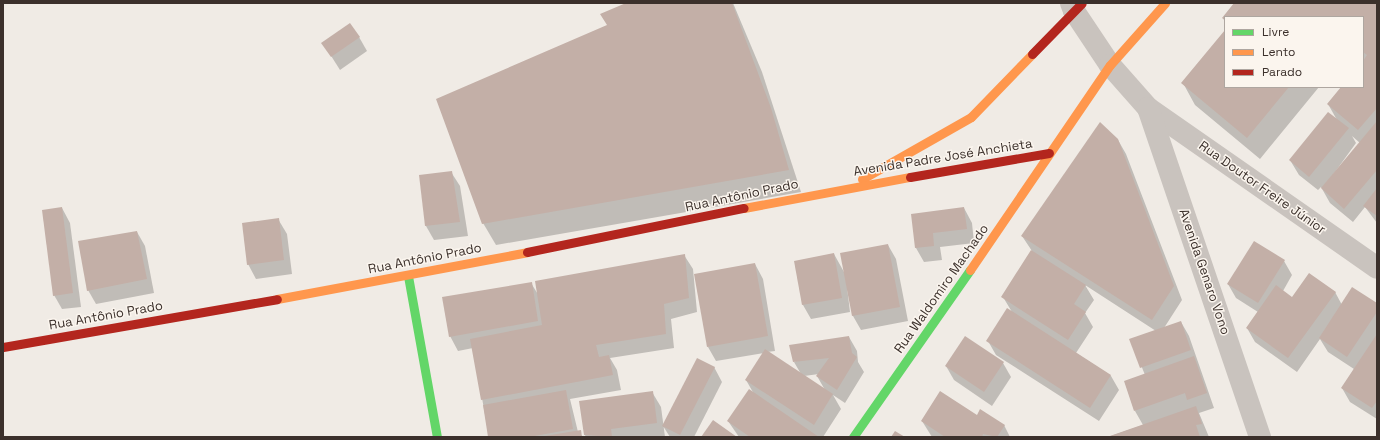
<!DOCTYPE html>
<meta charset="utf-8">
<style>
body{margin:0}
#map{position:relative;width:1380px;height:440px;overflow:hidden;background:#f0ebe5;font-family:"Space Grotesk",sans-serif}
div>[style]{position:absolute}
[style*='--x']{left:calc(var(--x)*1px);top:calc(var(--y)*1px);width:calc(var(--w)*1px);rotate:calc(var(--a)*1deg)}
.shadow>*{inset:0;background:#0003}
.building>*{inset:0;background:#c3afa7}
.street>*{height:22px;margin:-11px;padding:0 11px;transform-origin:11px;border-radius:11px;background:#c9c3be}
.fast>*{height:9px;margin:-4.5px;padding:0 4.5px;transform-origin:4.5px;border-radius:4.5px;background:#63d668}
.slow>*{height:9px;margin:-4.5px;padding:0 4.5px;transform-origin:4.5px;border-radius:4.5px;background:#ff974d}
.jam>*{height:9px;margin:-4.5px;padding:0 4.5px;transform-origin:4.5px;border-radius:4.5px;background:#b3261e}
span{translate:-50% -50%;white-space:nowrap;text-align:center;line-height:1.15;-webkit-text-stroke:3px #fbf5ee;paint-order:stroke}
.street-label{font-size:13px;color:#3b302b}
.frame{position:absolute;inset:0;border:4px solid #3b302b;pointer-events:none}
.legend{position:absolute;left:1224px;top:16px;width:140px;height:72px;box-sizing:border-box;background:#fbf5ee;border:1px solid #aea6a0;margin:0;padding:5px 7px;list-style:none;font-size:12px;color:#3b302b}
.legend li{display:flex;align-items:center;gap:8px;height:20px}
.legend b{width:20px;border:1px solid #aea6a0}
</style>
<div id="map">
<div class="shadow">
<i style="clip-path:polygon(628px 3px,733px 3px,762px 72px,801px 192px,496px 245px,483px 223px,608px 26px)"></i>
<i style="clip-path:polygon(evenodd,1235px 3px,1377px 3px,1377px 223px,1365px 207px,1353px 222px,1330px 203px,1321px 187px,1318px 190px,1299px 175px,1290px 160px,1337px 120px,1328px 104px,1343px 87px,1363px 87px,1363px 17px,1225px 17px,1225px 22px,1223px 18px,1235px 3px,1352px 136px,1360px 143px,1327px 183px,1356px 143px,1352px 136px)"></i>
<i style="clip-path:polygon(1225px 32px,1225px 87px,1319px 87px,1260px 159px,1195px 105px,1183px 83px)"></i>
<i style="clip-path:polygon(359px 37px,367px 51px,340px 70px,323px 43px)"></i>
<i style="clip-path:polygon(1118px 140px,1126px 154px,1182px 300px,1164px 328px,1181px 322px,1189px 336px,1214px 408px,1199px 413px,1209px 437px,1108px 437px,1143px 425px,1135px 411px,1145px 375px,1131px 340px,1156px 331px,1085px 285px,1094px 300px,1085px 313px,1093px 327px,1076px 353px,1111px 376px,1119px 390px,1099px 421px,996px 355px,988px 341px,1012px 312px,1003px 297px,1032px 251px,1022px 236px)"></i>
<i style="clip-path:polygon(451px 172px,460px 186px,468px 236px,434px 240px,426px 226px,420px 176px)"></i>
<i style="clip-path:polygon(62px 208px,70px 223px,81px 307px,62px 309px,54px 295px)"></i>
<i style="clip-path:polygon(964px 208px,972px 223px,974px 243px,940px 247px,942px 260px,924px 262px,916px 248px,912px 215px)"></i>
<i style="clip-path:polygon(278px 219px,287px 234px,292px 274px,256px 279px,248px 264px)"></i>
<i style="clip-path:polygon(137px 232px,145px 246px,154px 293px,96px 304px,88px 290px)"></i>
<i style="clip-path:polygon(888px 245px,896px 259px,908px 321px,861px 330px,853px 316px,847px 287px,850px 312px,811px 319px,803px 305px,795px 262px,834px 254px,844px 272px)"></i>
<i style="clip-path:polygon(684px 255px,693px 269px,697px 312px,671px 319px,674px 348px,610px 358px,617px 370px,621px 390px,570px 399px,578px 432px,583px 437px,489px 437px,473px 348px,458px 351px,450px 336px,531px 283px,539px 296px)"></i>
<i style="clip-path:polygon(1284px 261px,1292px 275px,1283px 291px,1292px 298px,1335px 292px,1342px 305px,1377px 304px,1377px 419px,1350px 402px,1342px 388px,1354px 369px,1328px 352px,1320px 339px,1297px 372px,1255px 342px,1247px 328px,1258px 312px,1236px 298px,1228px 284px)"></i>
<i style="clip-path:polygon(evenodd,755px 264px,763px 279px,775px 351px,767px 352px,801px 374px,794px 362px,849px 337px,857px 351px,858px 362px,864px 372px,845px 403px,833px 395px,841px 409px,823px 437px,739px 437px,728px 421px,754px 394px,746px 380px,764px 353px,716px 361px,708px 347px,755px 264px,819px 374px,817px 376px,825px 390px,804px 376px,819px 374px)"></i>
<i style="clip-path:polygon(1003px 363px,1011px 377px,992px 406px,954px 380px,946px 366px)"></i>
<i style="clip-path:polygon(714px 367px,722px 382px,694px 437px,670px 437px,663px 426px)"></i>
<i style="clip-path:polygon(652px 392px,661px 407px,665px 437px,586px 437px,585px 435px)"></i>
<i style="clip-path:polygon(977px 416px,1004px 425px,1010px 437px,932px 437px,922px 421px)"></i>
</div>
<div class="building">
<i style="clip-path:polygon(626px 3px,732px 3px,771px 108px,789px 170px,482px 224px,436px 99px,607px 25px,600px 14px)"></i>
<i style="clip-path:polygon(1234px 3px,1377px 3px,1377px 108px,1358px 130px,1327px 104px,1341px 87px,1363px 87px,1363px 61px,1367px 55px,1363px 52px,1363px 17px,1225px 17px,1225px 20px,1222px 18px)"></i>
<i style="clip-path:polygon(350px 23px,360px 37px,331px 57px,321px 43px)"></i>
<i style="clip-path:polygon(1225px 30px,1225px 87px,1289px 87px,1247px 138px,1181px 83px)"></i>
<i style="clip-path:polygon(1328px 112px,1349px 128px,1309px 177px,1289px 160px)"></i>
<i style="clip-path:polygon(1377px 121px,1377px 170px,1344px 209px,1321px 188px)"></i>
<i style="clip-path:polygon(1100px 122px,1118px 139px,1174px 286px,1152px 320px,1021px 236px)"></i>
<i style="clip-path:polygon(452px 171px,460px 222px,425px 226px,419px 175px)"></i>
<i style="clip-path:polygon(1377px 188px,1377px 216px,1363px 206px)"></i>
<i style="clip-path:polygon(62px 207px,73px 293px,53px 296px,42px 210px)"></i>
<i style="clip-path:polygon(964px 207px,967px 229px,933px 233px,934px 246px,915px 248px,911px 214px)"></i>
<i style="clip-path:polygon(279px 218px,284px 260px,247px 265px,242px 223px)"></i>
<i style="clip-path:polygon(137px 231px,147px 279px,87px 291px,78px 241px)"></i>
<i style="clip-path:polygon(1254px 241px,1285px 260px,1258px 303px,1227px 284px)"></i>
<i style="clip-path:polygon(888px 244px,900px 307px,852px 316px,840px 253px)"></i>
<i style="clip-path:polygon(1031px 250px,1086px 285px,1074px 304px,1086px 312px,1068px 340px,1001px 297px)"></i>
<i style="clip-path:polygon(834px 253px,842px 298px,802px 305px,794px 261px)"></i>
<i style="clip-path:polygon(685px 254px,689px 298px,664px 304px,666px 334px,596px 345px,599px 357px,609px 355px,613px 375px,481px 400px,470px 339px,542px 325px,535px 281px)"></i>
<i style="clip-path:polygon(755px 263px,768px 336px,707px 347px,694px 274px)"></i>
<i style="clip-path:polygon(1309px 273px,1336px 292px,1288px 358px,1246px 328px,1276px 285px,1292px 297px)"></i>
<i style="clip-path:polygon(532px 282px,538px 321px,449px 337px,442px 297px)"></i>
<i style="clip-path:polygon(1352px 287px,1377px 303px,1377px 312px,1347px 357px,1319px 338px)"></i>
<i style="clip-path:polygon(1007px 308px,1111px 375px,1090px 408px,986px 341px)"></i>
<i style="clip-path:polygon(1181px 321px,1191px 350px,1140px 368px,1129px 339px)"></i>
<i style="clip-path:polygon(1377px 334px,1377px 401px,1372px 408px,1341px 388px)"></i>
<i style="clip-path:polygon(849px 336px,852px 353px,857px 357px,837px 390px,816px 376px,829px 358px,793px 362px,789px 345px)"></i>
<i style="clip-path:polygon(965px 336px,1004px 362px,984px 392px,945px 366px)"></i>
<i style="clip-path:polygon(765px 349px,833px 394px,814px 425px,745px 380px)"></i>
<i style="clip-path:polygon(1194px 356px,1207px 393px,1187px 400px,1185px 393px,1134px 411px,1124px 381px)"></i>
<i style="clip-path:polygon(697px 358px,715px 367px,680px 435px,662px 426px)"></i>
<i style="clip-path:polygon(749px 389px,819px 437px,750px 437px,727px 421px)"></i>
<i style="clip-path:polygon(566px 390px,573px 429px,529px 437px,488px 437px,483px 405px)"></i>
<i style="clip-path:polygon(653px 391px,657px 423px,611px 429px,612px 437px,584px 435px,579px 401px)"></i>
<i style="clip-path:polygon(940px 391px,977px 415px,980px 409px,1005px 425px,997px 437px,983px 434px,982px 437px,945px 437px,921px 421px)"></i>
<i style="clip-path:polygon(1196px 406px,1202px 424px,1196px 425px,1200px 437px,1107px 437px)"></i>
<i style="clip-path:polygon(713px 420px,737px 437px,701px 437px)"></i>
<i style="clip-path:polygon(581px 430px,582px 437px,545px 437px,545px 436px)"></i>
<i style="clip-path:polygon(895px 431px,905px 437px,891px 437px)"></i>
</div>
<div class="street">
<i style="--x:1071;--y:3;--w:9;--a:69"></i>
<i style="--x:1074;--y:11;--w:65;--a:56.3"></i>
<i style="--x:1110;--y:65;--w:57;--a:48.5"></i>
<i style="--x:1148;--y:108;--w:279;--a:34.9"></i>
<i style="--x:1148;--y:108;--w:348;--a:71.2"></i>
</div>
<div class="fast">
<i style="--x:408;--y:276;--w:164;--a:79.8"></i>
<i style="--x:853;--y:437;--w:204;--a:-55"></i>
</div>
<div class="slow">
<i style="--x:862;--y:179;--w:125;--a:-29.6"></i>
<i style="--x:971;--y:117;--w:88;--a:-45.9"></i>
<i style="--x:744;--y:208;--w:169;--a:-10.6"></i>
<i style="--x:970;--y:270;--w:248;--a:-55.7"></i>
<i style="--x:1110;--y:65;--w:83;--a:-48.4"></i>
<i style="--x:277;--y:299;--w:254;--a:-10.6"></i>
</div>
<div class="jam">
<i style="--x:1032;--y:54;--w:71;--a:-45.6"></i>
<i style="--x:910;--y:177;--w:141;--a:-9.8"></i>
<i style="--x:527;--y:252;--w:221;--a:-11.5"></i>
<i style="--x:3;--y:347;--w:278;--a:-9.9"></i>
</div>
<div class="street-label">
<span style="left:943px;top:158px;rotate:-9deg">Avenida Padre José Anchieta</span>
<span style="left:1262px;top:188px;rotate:35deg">Rua Doutor Freire Júnior</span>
<span style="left:742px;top:196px;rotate:-12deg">Rua Antônio Prado</span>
<span style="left:425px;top:259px;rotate:-11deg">Rua Antônio Prado</span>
<span style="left:1204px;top:272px;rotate:71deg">Avenida Genaro Vono</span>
<span style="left:942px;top:289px;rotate:-55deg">Rua Waldomiro Machado</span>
<span style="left:106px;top:316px;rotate:-10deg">Rua Antônio Prado</span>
</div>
<div class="frame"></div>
<ul class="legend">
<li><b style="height:5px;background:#63d668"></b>Livre</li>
<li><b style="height:5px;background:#ff974d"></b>Lento</li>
<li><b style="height:5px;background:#b3261e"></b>Parado</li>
</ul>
</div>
